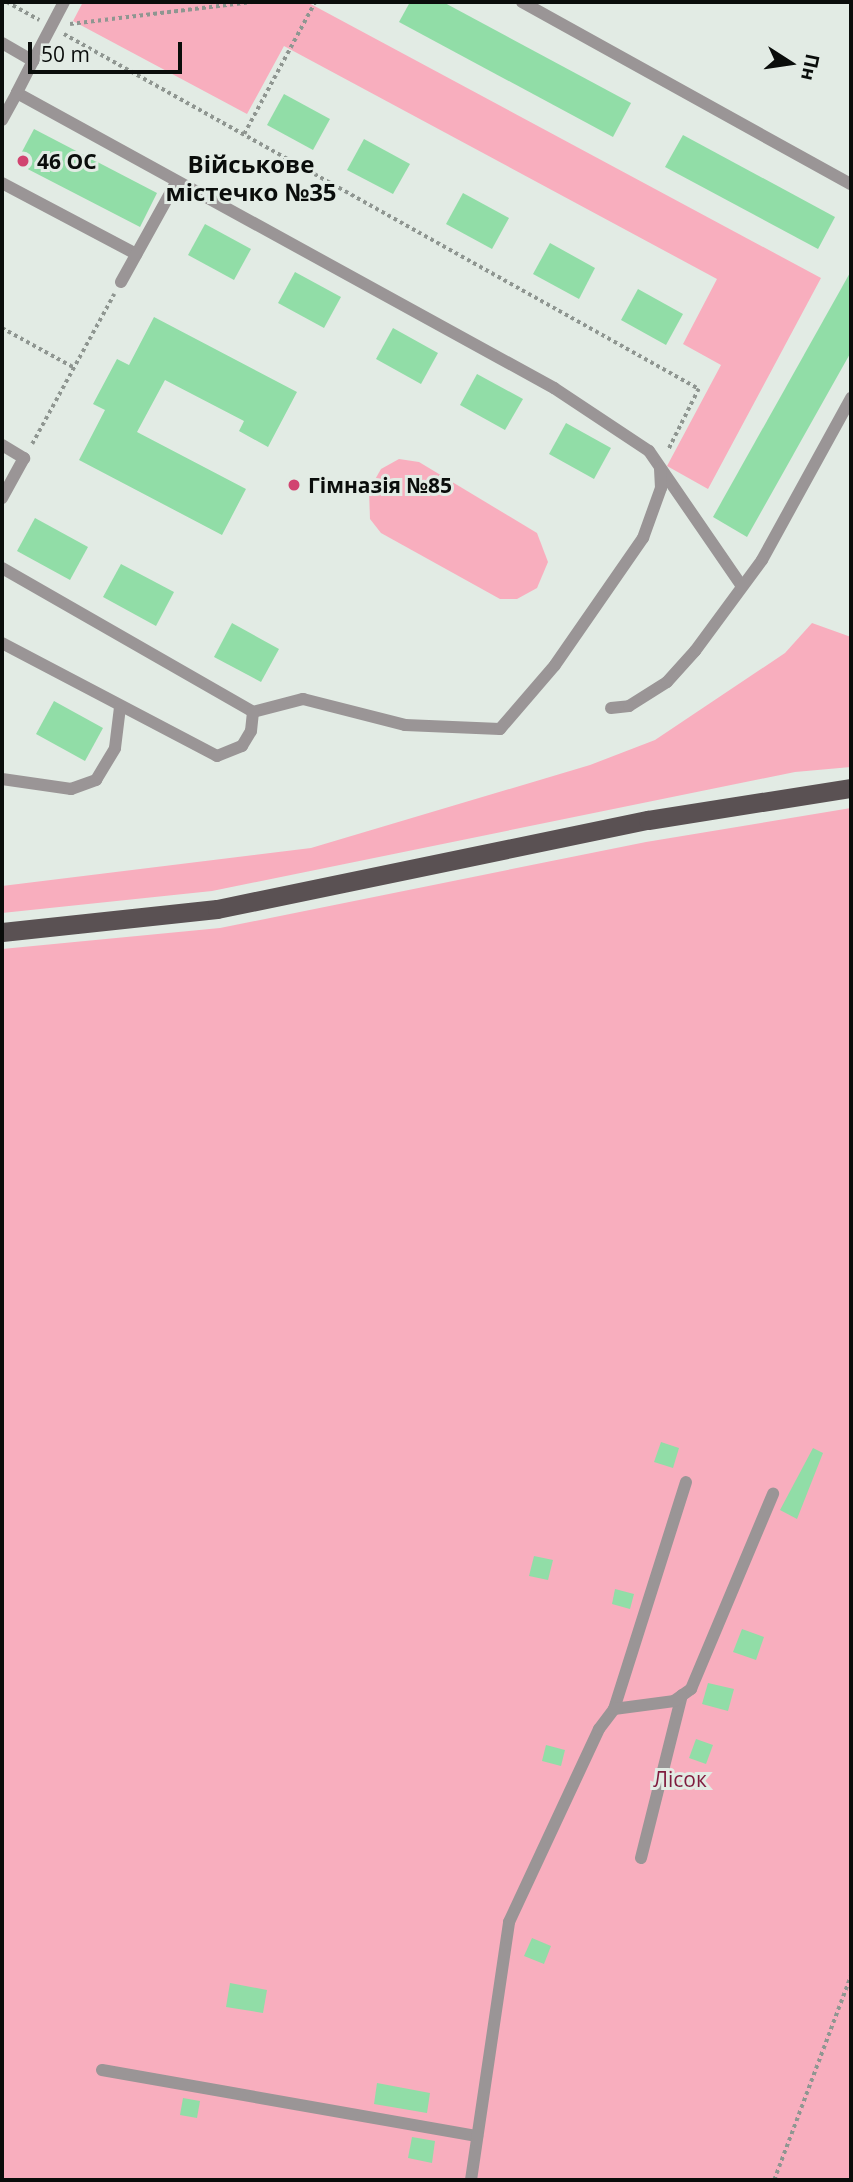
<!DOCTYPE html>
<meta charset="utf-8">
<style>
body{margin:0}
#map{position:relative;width:853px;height:2182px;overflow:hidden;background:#e2ebe4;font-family:"Open Sans",sans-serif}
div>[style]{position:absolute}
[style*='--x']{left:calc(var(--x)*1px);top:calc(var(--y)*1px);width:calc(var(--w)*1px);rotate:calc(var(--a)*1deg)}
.green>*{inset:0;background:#f8aebe}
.building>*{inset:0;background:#91dda7}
.path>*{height:3.5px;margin-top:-1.75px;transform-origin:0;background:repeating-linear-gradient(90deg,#8f9691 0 3.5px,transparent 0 7px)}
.service>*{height:12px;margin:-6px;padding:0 6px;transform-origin:6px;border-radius:6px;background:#9a9596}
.primary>*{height:19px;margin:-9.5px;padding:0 9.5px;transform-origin:9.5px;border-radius:9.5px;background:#5a5153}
.dots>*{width:19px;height:19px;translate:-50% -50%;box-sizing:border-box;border:4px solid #e2ebe4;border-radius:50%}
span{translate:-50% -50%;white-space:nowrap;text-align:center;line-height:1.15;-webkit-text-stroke:6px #e2ebe4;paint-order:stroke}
.poi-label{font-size:21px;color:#0a0d0b;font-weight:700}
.left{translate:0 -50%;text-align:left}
.park-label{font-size:21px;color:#7f1b3e}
.quarter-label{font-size:24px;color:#0a0d0b;font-weight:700}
.frame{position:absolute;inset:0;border:4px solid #0a0d0b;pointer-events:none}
.north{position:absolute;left:755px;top:28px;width:70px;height:70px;-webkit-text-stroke:5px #e2ebe4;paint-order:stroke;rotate:102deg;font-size:19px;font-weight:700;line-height:28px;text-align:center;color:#0a0d0b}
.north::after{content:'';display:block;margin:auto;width:24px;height:32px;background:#0a0d0b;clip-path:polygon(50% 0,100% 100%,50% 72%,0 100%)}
.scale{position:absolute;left:28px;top:42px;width:154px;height:32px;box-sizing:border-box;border:4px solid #0a0d0b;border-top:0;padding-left:9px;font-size:21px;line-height:24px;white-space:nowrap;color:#0a0d0b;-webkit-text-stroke:5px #e2ebe4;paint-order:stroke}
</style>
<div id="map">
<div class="green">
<i style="clip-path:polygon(83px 2px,307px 2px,821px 278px,708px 489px,667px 466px,721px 365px,683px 344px,717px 279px,284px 46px,247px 114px,73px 21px)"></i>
<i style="clip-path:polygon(399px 459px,419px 462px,537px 533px,548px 562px,537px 588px,517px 599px,500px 599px,381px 533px,370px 519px,369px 490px,381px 469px)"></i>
<i style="clip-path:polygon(812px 623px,851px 637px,851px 767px,795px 772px,212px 891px,2px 913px,2px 886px,311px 848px,590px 765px,655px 740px,785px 653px)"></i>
<i style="clip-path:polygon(851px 808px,851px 2180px,2px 2180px,2px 949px,220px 928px,646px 842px)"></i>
</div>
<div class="building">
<i style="clip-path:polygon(410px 2px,443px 2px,631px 103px,613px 137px,399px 22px)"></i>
<i style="clip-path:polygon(284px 94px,330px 119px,313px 150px,267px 125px)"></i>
<i style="clip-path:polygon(34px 129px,157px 193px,140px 227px,16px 163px)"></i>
<i style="clip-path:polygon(683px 135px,835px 217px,818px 249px,665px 167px)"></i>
<i style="clip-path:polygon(364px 139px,410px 164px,393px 194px,347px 170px)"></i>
<i style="clip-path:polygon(463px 193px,509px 218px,492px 249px,446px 224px)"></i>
<i style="clip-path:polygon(205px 224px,251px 249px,234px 280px,188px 255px)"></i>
<i style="clip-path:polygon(550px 243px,595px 268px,579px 299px,533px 274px)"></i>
<i style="clip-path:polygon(851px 271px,851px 352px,747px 537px,713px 517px)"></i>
<i style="clip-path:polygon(295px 272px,341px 297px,324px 328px,278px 303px)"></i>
<i style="clip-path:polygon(638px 289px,683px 314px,666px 345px,621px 320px)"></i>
<i style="clip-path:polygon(154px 317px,297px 392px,268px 447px,239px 431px,244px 421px,165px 380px,137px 432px,246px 489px,222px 535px,79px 460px,105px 410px,93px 404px,117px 359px,129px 365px)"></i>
<i style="clip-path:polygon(393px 328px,438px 353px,421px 384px,376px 359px)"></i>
<i style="clip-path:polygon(477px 374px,523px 399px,505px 430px,460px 405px)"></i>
<i style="clip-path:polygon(566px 423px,611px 448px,594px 479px,549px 454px)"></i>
<i style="clip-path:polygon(35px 518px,88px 547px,70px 580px,17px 551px)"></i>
<i style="clip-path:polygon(121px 564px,174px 592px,156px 626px,103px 597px)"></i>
<i style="clip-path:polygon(232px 623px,279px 649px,261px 682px,214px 657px)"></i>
<i style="clip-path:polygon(54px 701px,103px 728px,85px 761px,36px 734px)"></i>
<i style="clip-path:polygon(661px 1442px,679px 1448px,673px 1468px,654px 1462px)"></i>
<i style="clip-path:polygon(813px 1448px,823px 1453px,797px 1519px,780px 1510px)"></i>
<i style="clip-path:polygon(534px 1556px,553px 1560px,548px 1580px,529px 1576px)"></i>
<i style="clip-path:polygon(615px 1589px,634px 1594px,630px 1609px,612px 1604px)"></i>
<i style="clip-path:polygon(742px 1629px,764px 1637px,756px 1660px,733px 1652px)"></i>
<i style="clip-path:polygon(708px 1683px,734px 1689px,728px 1711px,702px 1704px)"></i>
<i style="clip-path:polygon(696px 1739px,713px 1745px,706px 1764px,689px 1758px)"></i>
<i style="clip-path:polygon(546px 1745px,565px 1750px,561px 1766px,542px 1761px)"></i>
<i style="clip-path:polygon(532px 1938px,551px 1946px,544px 1964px,524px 1956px)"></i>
<i style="clip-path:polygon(230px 1983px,267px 1990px,263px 2013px,226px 2007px)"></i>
<i style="clip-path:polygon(377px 2083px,430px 2093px,427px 2113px,374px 2104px)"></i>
<i style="clip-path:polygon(183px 2098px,200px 2101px,197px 2118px,180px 2115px)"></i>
<i style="clip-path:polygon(412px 2137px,435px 2141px,432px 2163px,408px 2158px)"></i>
</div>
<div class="path">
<i style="--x:7;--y:2;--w:37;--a:29"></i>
<i style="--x:70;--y:24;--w:183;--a:-6.9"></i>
<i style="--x:64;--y:34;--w:727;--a:29.21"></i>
<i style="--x:699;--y:389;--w:69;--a:116.6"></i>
<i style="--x:244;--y:134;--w:150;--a:-61.7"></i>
<i style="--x:2;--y:328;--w:81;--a:28.8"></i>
<i style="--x:32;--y:444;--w:171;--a:-61.3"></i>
<i style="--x:774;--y:2180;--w:219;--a:-69.4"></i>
</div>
<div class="service">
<i style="--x:522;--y:2;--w:376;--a:29"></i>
<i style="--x:2;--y:43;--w:36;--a:30"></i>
<i style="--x:33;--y:61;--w:36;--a:117"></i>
<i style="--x:17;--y:93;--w:613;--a:28.78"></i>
<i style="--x:554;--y:388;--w:114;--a:33.6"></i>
<i style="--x:649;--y:451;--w:163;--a:55.5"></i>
<i style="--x:33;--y:61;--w:67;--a:-62.3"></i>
<i style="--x:2;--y:120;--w:31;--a:-61"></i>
<i style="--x:2;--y:183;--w:152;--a:27.9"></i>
<i style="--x:121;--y:282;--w:115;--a:-61"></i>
<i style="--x:2;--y:445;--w:26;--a:31"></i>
<i style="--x:24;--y:458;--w:46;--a:118.8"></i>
<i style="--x:2;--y:568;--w:289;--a:29.8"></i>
<i style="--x:253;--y:712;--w:52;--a:-14.6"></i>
<i style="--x:303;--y:699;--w:105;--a:14.3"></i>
<i style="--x:405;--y:725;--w:95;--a:2.4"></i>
<i style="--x:500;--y:729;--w:84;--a:-49.3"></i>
<i style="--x:555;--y:665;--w:155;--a:-55.3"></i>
<i style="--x:643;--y:538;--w:53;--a:-70.2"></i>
<i style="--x:661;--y:488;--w:20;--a:-93"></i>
<i style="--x:2;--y:643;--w:243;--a:27.7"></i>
<i style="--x:217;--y:756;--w:27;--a:-22"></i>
<i style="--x:242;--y:746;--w:17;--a:-59"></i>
<i style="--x:251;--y:731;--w:19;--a:-84"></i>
<i style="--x:611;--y:708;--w:18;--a:-6"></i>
<i style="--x:629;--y:706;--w:45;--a:-32.3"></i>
<i style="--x:667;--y:682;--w:42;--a:-47.9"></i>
<i style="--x:695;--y:651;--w:113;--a:-53.6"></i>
<i style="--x:762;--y:560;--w:185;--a:-61.2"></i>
<i style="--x:2;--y:779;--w:70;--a:8.2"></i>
<i style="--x:71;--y:789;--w:27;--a:-20"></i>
<i style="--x:96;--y:780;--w:37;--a:-59"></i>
<i style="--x:115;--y:748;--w:39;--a:-83"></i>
<i style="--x:614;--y:1709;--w:238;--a:-72.4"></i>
<i style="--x:641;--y:1858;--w:168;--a:-75.9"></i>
<i style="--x:102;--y:2070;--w:381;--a:10"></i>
<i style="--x:471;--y:2180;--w:261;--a:-81.6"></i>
<i style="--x:509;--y:1922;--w:213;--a:-65"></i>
<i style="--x:599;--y:1729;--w:25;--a:-53"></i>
<i style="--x:614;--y:1709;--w:61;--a:-7.6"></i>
<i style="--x:674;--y:1701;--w:21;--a:-35"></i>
<i style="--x:691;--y:1689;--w:212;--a:-67.2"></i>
</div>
<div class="primary">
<i style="--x:2;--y:932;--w:216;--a:-6.1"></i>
<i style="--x:217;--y:909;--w:440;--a:-11.7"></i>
<i style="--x:648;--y:820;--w:206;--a:-9"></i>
</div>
<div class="dots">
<i style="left:23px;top:161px;background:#d14470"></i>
<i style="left:294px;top:485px;background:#d14470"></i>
</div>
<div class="poi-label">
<span class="left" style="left:37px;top:161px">46 ОС</span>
<span class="left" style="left:308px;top:485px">Гімназія №85</span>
</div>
<div class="park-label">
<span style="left:680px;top:1779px">Лісок</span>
</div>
<div class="quarter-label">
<span style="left:251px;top:178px">Військове<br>містечко №35</span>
</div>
<div class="frame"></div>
<div class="north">Пн</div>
<div class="scale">50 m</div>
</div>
